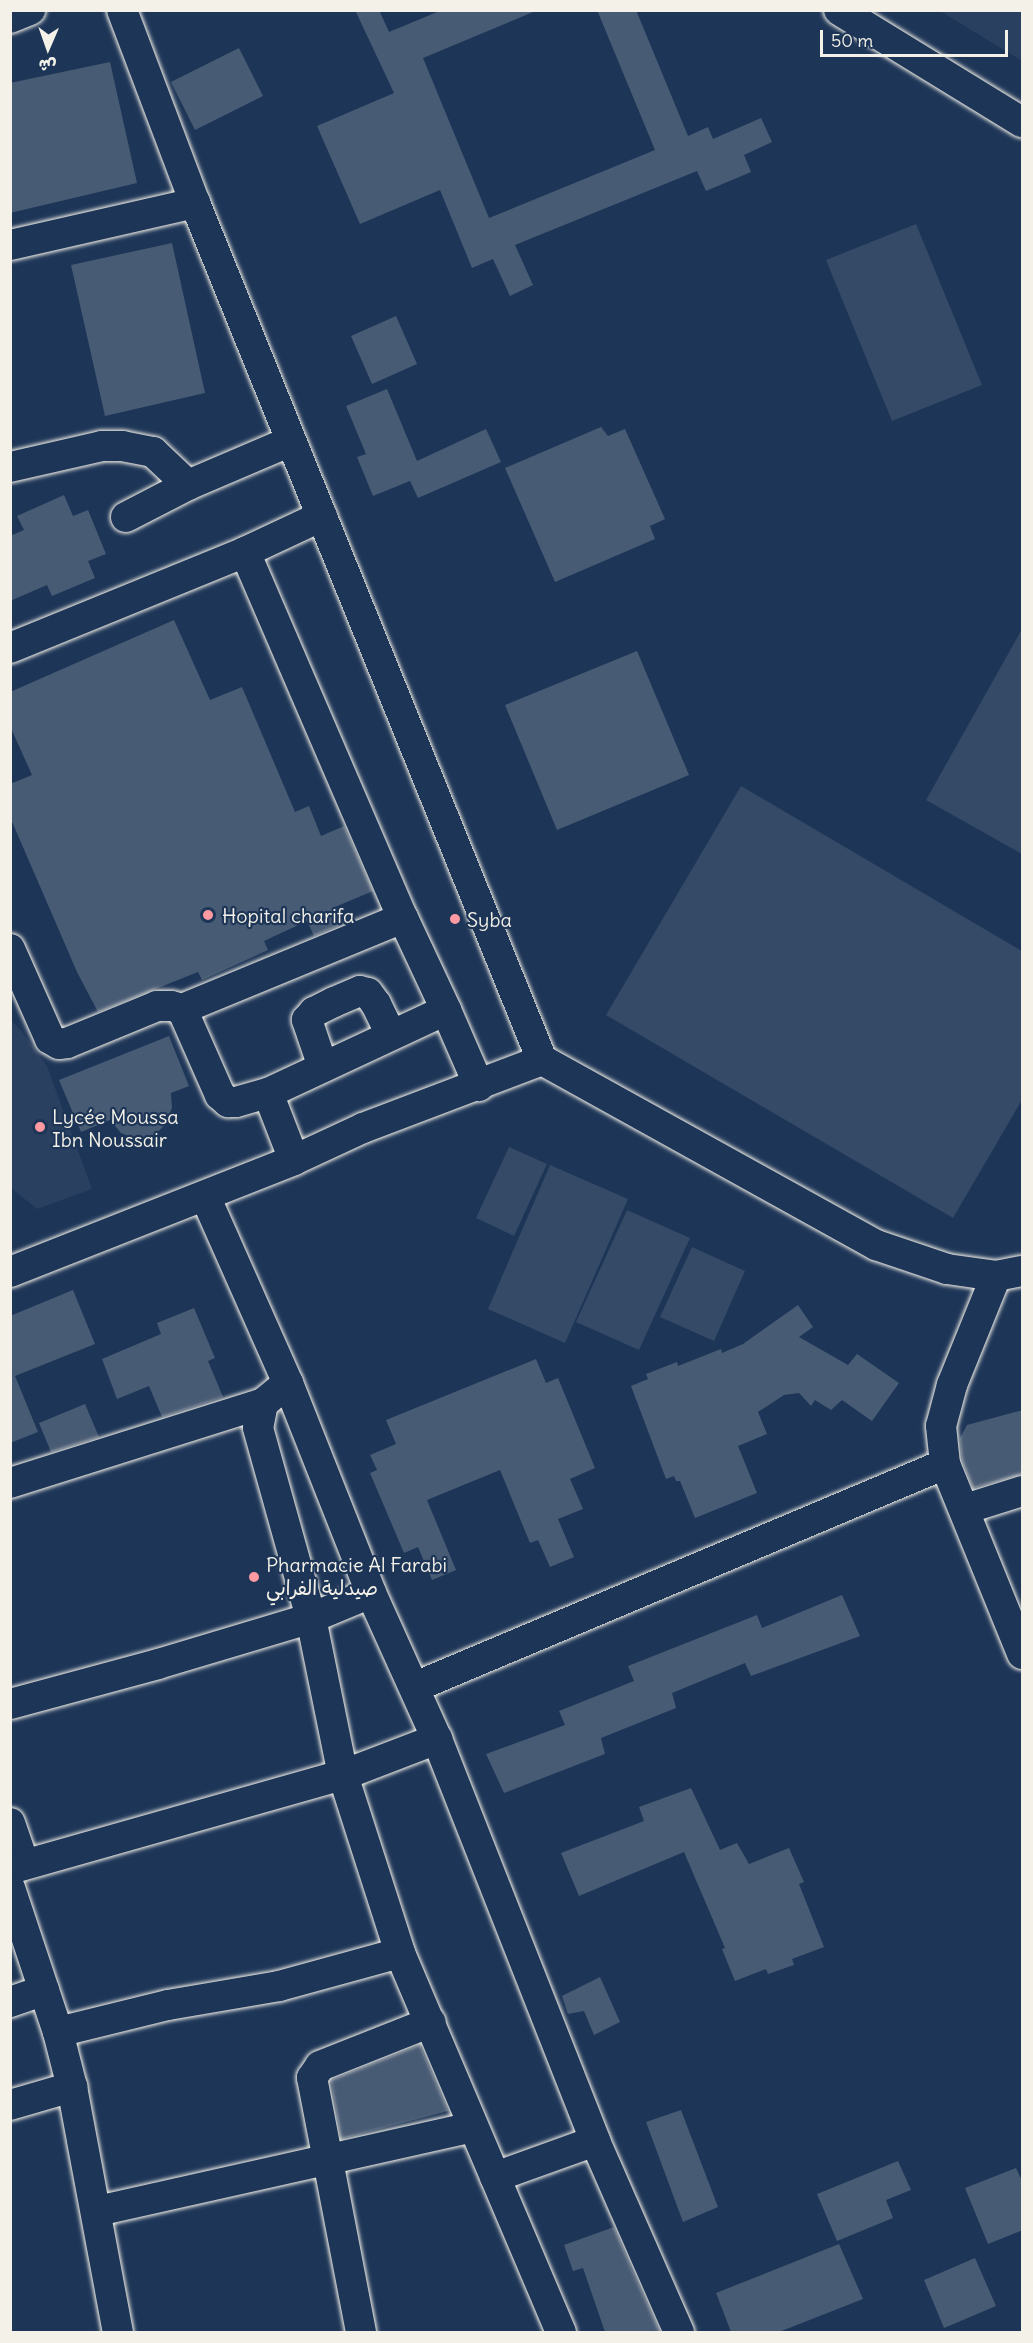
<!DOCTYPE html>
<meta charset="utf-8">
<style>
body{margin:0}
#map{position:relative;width:1033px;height:2343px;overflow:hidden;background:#1d3557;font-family:Delius,"Playpen Sans Arabic",sans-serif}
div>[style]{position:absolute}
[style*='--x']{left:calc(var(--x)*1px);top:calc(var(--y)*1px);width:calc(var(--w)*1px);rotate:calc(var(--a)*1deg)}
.built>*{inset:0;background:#2a4060}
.green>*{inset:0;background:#354a67}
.building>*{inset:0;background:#485b74}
.roads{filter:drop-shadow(0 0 2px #f4f1e8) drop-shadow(0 0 2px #f4f1e8)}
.minor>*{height:30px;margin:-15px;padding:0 15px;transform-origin:15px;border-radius:15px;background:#1d3557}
.dots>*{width:16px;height:16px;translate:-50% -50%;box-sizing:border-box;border:3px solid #1d3557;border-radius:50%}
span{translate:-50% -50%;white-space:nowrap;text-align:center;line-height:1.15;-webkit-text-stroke:4.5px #1d3557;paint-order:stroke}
.poi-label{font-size:20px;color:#f4f1e8}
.left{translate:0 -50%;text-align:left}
.frame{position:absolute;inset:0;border:12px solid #f4f1e8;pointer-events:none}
.north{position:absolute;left:18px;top:18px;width:60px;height:60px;-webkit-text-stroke:4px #1d3557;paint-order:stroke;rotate:182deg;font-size:16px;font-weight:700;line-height:24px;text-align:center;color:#f4f1e8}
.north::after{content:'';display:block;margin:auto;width:21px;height:27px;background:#f4f1e8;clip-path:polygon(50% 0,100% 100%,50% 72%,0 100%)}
.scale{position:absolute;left:820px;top:30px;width:188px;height:27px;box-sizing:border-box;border:3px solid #f4f1e8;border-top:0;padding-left:8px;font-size:18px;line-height:21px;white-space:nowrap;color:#f4f1e8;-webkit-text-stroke:4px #1d3557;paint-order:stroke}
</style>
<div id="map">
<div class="built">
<i style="clip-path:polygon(940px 11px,1022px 11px,1022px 61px)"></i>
<i style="clip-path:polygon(10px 1020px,20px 1029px,47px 1066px,92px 1189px,37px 1209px,11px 1188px)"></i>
</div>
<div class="green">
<i style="clip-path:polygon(916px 224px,982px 385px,892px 421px,826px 260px)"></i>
<i style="clip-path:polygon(1022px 629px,1022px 854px,926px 800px)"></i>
<i style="clip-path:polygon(741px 786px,1022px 951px,1022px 1100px,953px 1218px,606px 1015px)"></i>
<i style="clip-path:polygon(509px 1147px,547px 1164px,514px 1236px,476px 1218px)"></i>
<i style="clip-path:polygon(550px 1165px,628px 1199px,565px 1343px,488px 1309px)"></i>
<i style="clip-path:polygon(627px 1210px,690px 1238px,639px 1350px,576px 1322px)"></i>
<i style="clip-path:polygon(692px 1247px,745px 1271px,714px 1341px,660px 1317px)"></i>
</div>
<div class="building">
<i style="clip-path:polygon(355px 10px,379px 10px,389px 32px,442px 10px,538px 10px,423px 58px,489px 218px,655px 150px,597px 10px,636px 10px,688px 136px,708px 127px,713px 139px,761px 118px,772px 142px,744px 155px,751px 172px,706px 191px,697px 171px,515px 245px,533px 285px,510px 296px,493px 259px,472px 268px,440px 190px,360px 224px,317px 126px,394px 93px)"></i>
<i style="clip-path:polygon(239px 48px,263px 96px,195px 130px,171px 82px)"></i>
<i style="clip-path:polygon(110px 62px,137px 183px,10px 213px,10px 83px)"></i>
<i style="clip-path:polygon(172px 243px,205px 393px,105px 416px,71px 265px)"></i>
<i style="clip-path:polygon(396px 316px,417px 364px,372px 384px,351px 336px)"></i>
<i style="clip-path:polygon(387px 389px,417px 461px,486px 429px,501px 462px,418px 498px,410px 481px,373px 496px,357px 457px,366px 454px,346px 406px)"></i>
<i style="clip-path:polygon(601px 427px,608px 436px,625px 429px,665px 519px,650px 526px,655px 539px,555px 582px,505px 468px)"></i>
<i style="clip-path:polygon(64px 495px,73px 516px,88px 510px,106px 554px,88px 561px,95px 578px,52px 596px,47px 585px,10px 601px,10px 536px,24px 530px,17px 516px)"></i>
<i style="clip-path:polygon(174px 620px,210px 700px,242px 687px,295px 812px,309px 806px,321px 836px,344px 826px,373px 891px,335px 907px,342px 924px,314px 936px,307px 921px,264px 941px,268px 950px,202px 980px,198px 972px,98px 1012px,77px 972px,10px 817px,10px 784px,32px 775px,10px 726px,10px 692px)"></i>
<i style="clip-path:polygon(637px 651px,689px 775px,557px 830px,505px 705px)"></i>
<i style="clip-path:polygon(169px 1036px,189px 1086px,171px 1093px,172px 1108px,165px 1125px,152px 1137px,133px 1138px,121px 1133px,110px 1120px,81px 1132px,59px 1080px)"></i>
<i style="clip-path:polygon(73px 1290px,95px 1344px,15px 1376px,38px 1432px,10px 1443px,10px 1316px)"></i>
<i style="clip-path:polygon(798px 1305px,813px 1327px,799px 1337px,848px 1365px,857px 1354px,899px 1383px,872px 1421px,842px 1400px,831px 1410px,815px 1400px,811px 1406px,799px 1393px,784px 1395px,758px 1412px,767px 1434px,738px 1446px,757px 1493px,695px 1518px,680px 1481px,676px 1481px,674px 1476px,666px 1479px,631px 1386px,648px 1379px,646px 1374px,677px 1362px,678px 1366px,721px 1349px,722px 1353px,743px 1344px)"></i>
<i style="clip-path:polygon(194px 1308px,215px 1358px,208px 1361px,223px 1397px,162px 1417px,149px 1386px,117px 1399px,102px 1359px,161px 1334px,157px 1323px)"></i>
<i style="clip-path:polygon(536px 1359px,546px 1383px,558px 1378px,595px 1468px,570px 1479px,583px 1509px,558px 1519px,574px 1557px,550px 1567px,538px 1540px,530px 1543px,500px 1470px,427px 1500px,456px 1570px,432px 1580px,418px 1547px,404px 1553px,370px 1473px,377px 1470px,370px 1455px,396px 1444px,386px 1420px)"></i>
<i style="clip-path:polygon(85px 1404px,99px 1437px,51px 1452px,39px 1423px)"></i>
<i style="clip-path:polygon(1023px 1410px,1023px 1474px,973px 1488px,962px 1460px,960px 1438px,967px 1425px)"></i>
<i style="clip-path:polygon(842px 1595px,860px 1636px,751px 1676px,745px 1663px,672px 1693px,676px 1708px,601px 1738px,605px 1754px,504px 1793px,486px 1754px,565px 1725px,559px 1711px,634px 1681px,628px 1666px,757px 1615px,762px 1628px)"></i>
<i style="clip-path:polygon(691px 1788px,720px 1850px,737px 1843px,749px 1864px,789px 1848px,804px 1882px,799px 1884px,824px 1947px,792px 1959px,794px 1965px,768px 1974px,766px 1969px,735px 1981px,722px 1949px,725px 1948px,684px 1852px,579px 1896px,561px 1853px,644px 1821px,639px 1807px)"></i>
<i style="clip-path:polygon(600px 1977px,620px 2022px,594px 2035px,584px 2011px,568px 2014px,562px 1996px)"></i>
<i style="clip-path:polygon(420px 2045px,448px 2111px,341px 2139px,331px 2080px)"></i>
<i style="clip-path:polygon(681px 2110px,718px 2207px,683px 2222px,646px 2122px)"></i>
<i style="clip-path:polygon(898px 2161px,911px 2190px,886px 2200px,893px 2218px,837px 2241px,817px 2194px)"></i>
<i style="clip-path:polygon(1016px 2168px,1023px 2183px,1023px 2230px,988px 2244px,965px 2188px)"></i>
<i style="clip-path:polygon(614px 2227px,632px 2270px,660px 2332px,605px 2332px,583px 2268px,573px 2271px,564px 2245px)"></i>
<i style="clip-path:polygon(839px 2244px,863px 2299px,779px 2332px,731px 2332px,716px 2293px)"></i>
<i style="clip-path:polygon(975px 2258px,996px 2306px,944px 2328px,924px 2280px)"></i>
</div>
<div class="roads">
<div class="minor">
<i style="--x:122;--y:10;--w:206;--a:69.3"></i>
<i style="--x:195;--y:203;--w:925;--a:67.96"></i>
<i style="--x:542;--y:1060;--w:382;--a:29"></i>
<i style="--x:876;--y:1245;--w:75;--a:18.7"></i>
<i style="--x:947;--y:1269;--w:49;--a:8.1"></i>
<i style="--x:996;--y:1276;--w:26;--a:-11"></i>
<i style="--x:839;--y:10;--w:215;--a:31.5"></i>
<i style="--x:10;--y:18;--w:22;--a:-22"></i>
<i style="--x:10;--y:245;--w:190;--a:-12.8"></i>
<i style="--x:10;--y:467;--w:94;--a:-12.9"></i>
<i style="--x:102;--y:446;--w:20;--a:0"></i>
<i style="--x:122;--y:446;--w:32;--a:11"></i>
<i style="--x:153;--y:452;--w:48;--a:43.3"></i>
<i style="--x:188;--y:485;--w:112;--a:-23.1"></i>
<i style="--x:126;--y:517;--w:70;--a:-27.3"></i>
<i style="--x:245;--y:552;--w:399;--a:66.7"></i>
<i style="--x:403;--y:918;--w:102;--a:64.9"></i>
<i style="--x:446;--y:1010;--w:196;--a:155"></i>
<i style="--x:268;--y:1093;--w:72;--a:68.8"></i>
<i style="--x:10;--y:648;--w:254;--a:-22.2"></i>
<i style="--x:245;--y:552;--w:85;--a:-25.1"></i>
<i style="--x:10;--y:949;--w:98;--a:66"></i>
<i style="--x:50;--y:1039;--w:10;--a:29"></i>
<i style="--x:59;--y:1044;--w:8;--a:-7"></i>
<i style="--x:67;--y:1043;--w:97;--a:-22.3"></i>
<i style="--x:157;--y:1006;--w:14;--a:0"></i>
<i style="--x:171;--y:1006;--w:11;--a:15"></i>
<i style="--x:182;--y:1009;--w:94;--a:66.2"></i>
<i style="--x:220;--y:1095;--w:11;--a:41"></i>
<i style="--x:228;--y:1102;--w:8;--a:0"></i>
<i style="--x:236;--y:1102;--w:33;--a:-16"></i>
<i style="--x:182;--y:1009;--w:239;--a:-22.4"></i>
<i style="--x:446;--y:1010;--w:83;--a:66.5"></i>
<i style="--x:323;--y:1067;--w:50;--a:-108.8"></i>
<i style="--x:307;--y:1020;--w:11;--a:-49"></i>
<i style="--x:314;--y:1012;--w:22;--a:-27"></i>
<i style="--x:334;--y:1002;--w:28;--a:-23"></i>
<i style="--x:360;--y:991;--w:8;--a:14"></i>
<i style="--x:368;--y:993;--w:14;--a:54"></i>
<i style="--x:376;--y:1004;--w:34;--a:64"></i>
<i style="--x:205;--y:1196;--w:205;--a:66.1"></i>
<i style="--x:288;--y:1383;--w:226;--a:68.4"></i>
<i style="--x:371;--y:1593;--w:160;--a:65.7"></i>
<i style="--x:437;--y:1739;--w:432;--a:68.5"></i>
<i style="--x:595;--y:2141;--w:209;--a:66.3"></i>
<i style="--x:10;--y:1272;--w:305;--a:-21.5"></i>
<i style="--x:294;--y:1160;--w:76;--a:-24.9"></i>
<i style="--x:363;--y:1128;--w:191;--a:-20.8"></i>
<i style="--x:996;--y:1276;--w:118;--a:112"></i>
<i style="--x:952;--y:1385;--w:42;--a:105"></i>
<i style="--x:941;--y:1426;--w:38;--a:84"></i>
<i style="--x:945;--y:1464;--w:205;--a:67.9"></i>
<i style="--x:288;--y:1383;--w:32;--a:141"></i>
<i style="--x:263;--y:1403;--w:25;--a:101"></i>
<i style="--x:258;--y:1428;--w:197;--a:74.4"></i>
<i style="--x:311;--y:1618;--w:160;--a:78.5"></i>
<i style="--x:343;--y:1775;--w:187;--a:72.2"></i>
<i style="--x:400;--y:1953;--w:412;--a:67"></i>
<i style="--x:10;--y:1483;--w:265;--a:-17.5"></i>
<i style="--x:965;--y:1509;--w:60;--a:-17.5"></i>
<i style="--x:415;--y:1687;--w:575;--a:-22.82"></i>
<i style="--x:10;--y:1704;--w:153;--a:-15.1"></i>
<i style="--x:158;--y:1664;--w:160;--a:-16.7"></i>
<i style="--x:311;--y:1618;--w:65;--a:-22.6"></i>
<i style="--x:10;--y:1823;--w:43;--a:71.1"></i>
<i style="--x:10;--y:1869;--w:346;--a:-15.8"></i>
<i style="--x:343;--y:1775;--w:101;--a:-21"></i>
<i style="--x:10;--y:1888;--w:152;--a:71.6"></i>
<i style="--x:58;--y:2032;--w:57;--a:75.7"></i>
<i style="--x:72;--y:2087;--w:249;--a:79.4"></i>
<i style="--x:10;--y:2002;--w:36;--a:-19"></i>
<i style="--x:58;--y:2032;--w:113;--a:-13.8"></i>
<i style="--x:168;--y:2005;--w:113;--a:-9.7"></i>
<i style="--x:279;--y:1986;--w:125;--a:-15.3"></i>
<i style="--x:10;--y:2105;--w:65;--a:-16.2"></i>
<i style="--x:495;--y:2177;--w:106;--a:-19.8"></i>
<i style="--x:97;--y:2211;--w:385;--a:-12.6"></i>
<i style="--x:361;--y:2332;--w:259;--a:-100.9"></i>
<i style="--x:312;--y:2078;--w:14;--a:-56"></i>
<i style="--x:320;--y:2066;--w:119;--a:-21.6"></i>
</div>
</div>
<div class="dots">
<i style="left:208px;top:915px;background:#ff9aa2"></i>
<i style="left:455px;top:919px;background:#ff9aa2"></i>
<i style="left:40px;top:1127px;background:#ff9aa2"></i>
<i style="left:254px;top:1577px;background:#ff9aa2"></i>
</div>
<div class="poi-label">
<span class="left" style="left:222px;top:915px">Hopital charifa</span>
<span class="left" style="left:467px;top:919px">Syba</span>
<span class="left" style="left:52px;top:1128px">Lycée Moussa<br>Ibn Noussair</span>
<span class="left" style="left:266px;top:1576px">Pharmacie Al Farabi<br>صيدلية الفرابي</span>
</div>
<div class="frame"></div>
<div class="north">ش</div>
<div class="scale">50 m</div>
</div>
